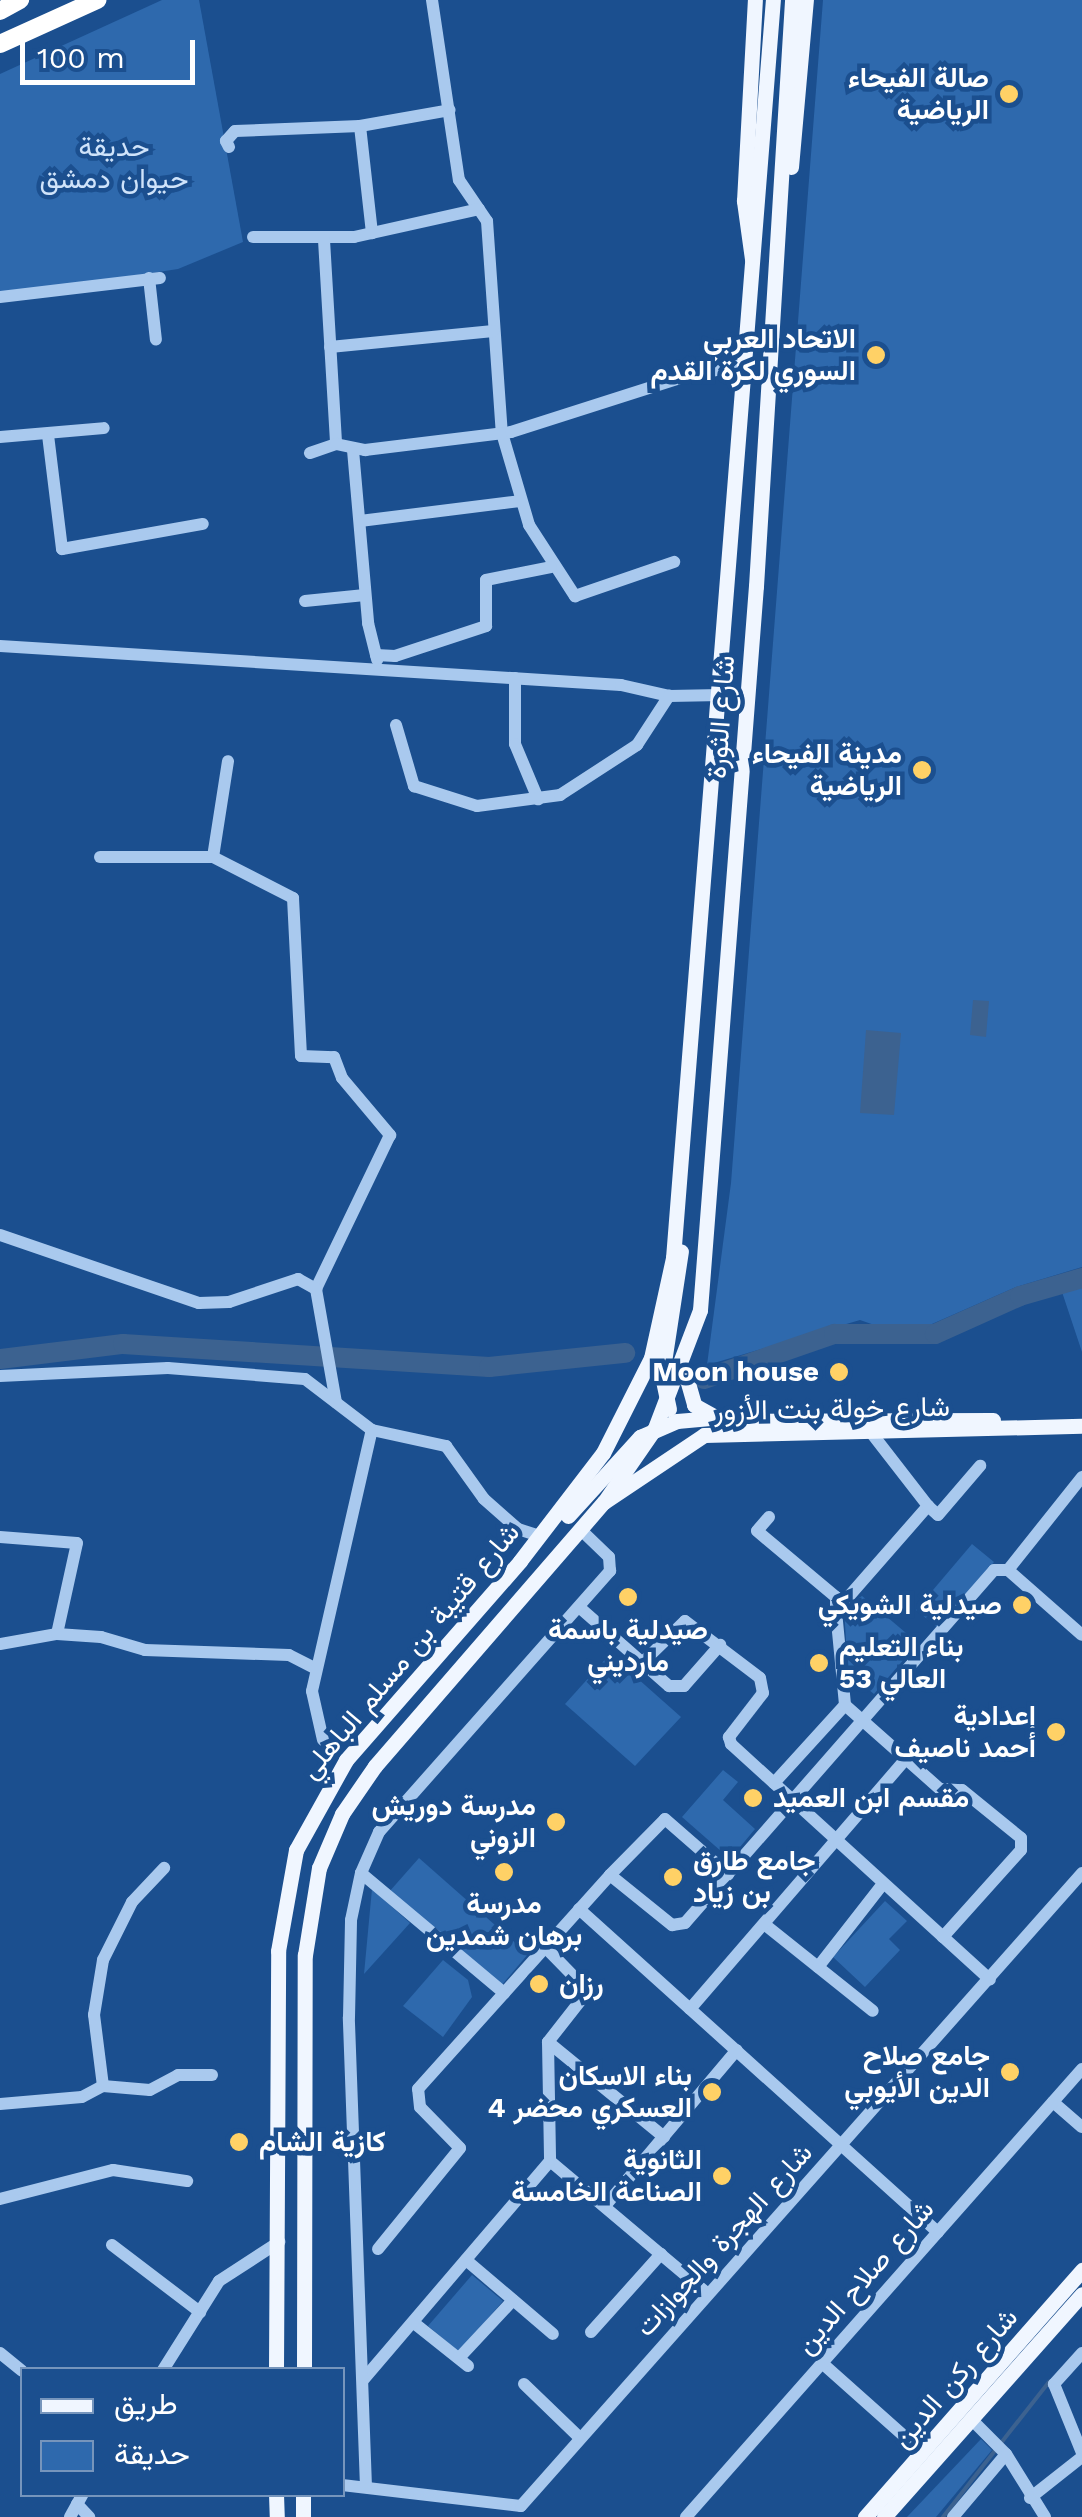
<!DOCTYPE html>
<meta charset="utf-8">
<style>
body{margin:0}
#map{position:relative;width:1082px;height:2517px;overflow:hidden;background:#1b4f8f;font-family:"Work Sans",Vazirmatn,sans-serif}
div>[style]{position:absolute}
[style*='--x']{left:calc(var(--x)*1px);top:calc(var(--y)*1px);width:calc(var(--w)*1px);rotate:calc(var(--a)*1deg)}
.green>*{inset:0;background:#2e69ad}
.water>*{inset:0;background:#3c6290}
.stream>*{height:4px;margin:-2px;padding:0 2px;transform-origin:2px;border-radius:2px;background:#3c6290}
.river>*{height:20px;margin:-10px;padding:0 10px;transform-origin:10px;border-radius:10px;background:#3c6290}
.minor>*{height:12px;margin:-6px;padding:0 6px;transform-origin:6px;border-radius:6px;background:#a9c9ee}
.major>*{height:15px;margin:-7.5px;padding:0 7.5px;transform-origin:7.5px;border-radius:7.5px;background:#f0f6ff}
.highway>*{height:18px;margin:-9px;padding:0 9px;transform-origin:9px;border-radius:9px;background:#fff}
.dots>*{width:28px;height:28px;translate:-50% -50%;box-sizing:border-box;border:5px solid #1b4f8f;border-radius:50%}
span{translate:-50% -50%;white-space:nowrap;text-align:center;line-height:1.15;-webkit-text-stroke:9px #1b4f8f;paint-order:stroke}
.poi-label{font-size:28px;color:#fff;font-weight:700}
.right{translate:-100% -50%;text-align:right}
.left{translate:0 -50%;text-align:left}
.park-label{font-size:28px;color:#cfe3fa}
.street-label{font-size:28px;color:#fff}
.legend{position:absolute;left:20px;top:2367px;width:325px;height:130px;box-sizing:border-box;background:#1b4f8f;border:2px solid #7695bc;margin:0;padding:12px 18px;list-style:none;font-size:30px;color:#fff}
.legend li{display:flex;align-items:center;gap:20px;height:50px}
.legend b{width:50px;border:2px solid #7695bc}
.scale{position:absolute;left:20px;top:40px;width:175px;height:45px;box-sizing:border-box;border:5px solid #fff;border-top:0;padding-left:12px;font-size:30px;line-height:35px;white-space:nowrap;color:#fff;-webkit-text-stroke:8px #1b4f8f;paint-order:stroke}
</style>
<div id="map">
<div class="green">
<i style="clip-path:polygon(162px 0,199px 0,243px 242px,178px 269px,0 296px,0 74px)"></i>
<i style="clip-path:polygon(823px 0,1082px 0,1082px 1267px,1016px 1287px,932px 1324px,880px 1327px,860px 1320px,707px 1365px,731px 1183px)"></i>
<i style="clip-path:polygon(1082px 1285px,1082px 1352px,1062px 1292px)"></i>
<i style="clip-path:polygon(972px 1544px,994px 1562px,938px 1628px,916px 1610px)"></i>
<i style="clip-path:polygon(862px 1596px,918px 1643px,874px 1694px,848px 1673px,844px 1608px)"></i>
<i style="clip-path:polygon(610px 1654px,681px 1717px,635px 1766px,565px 1704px)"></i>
<i style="clip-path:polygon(723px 1770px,738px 1782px,723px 1800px,755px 1829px,730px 1859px,682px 1817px)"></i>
<i style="clip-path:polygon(419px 1858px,528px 1954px,501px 1986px,389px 1892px)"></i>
<i style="clip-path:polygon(372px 1889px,410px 1923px,364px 1974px)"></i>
<i style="clip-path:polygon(885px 1901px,907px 1921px,889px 1939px,900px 1950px,865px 1987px,833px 1957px)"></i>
<i style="clip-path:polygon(443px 1960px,468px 1980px,472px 1997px,443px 2037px,403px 2006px)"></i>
<i style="clip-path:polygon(472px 2275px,503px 2301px,459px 2352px,428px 2326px)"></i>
<i style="clip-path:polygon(981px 2439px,992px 2450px,936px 2517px,907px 2517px)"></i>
</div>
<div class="water">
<i style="clip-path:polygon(973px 1000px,989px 1001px,986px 1037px,970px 1035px)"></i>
<i style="clip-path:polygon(866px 1030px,901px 1033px,894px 1115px,860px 1113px)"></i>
</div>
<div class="stream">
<i style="--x:943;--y:2517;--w:172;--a:-51.9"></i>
</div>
<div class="river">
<i style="--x:0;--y:1359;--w:124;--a:-7"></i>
<i style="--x:123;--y:1344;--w:367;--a:3.6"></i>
<i style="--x:489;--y:1367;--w:137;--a:-5.9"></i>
<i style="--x:704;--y:1379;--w:138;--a:-19.1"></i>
<i style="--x:834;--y:1334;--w:101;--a:0"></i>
<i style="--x:935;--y:1334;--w:93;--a:-24.1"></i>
<i style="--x:1020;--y:1296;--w:65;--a:-16.2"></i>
</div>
<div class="minor">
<i style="--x:432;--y:0;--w:182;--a:81.5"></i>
<i style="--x:459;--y:180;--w:50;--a:55.7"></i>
<i style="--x:487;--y:221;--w:213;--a:86"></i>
<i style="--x:502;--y:433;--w:96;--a:73.6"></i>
<i style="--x:529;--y:525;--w:85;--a:57.1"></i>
<i style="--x:575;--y:596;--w:105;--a:-19"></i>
<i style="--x:360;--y:126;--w:108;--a:83.6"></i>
<i style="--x:229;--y:147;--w:7;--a:-117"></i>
<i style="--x:226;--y:141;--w:13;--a:-48"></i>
<i style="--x:235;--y:131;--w:125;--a:-2.3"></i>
<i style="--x:360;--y:126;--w:91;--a:-10.1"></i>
<i style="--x:253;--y:237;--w:101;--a:0"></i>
<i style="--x:354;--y:237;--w:128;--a:-12.6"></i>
<i style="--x:324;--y:240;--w:204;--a:86.6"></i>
<i style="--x:149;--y:278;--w:62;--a:83.6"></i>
<i style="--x:0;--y:297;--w:161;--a:-6.8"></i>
<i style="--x:330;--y:347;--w:164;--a:-5.6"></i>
<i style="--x:48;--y:435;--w:115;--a:83"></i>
<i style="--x:62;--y:549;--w:143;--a:-10.1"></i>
<i style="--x:0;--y:437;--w:104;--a:-4.9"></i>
<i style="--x:353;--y:450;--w:174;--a:85"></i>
<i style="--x:368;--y:623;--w:38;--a:76"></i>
<i style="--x:310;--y:453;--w:28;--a:-19"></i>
<i style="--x:336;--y:444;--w:30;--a:12"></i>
<i style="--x:365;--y:450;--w:147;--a:-7"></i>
<i style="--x:511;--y:432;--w:184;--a:-17.7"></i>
<i style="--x:686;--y:376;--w:61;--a:-11.3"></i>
<i style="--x:360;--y:521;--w:161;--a:-7.1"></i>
<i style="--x:305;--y:601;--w:60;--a:-5.7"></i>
<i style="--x:0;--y:646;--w:622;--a:3.59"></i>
<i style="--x:621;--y:685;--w:49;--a:12.9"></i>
<i style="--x:376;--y:655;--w:19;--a:3"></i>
<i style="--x:395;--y:656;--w:96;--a:-18.2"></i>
<i style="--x:486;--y:626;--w:46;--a:-90"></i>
<i style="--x:486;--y:580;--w:66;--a:-11.3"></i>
<i style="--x:515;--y:678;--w:66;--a:90"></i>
<i style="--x:515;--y:744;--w:60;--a:67.3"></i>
<i style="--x:396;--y:725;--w:64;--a:73.6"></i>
<i style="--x:414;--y:786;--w:66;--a:17.6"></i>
<i style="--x:477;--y:806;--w:84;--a:-7.5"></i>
<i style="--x:560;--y:795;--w:92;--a:-33"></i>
<i style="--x:637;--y:745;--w:59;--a:-56.9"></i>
<i style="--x:669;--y:696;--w:52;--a:-1.1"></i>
<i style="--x:100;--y:857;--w:113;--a:0"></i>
<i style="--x:213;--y:857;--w:90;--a:27.1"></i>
<i style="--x:293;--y:898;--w:158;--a:87.1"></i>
<i style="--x:301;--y:1056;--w:33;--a:2"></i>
<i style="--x:334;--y:1057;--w:22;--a:69"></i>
<i style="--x:342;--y:1078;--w:75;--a:49.9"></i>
<i style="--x:390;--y:1135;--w:171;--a:115.7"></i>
<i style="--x:316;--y:1289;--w:115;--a:80"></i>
<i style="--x:213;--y:857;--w:97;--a:-81.1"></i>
<i style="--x:0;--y:1235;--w:210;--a:18.9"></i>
<i style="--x:199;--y:1303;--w:30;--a:-2"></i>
<i style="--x:229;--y:1302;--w:73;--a:-18.4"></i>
<i style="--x:298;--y:1279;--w:21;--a:29"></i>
<i style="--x:0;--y:1376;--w:168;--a:-2.7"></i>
<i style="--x:168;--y:1368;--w:137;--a:4.6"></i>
<i style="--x:305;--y:1379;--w:84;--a:37.3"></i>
<i style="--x:372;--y:1430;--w:76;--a:12.2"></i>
<i style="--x:446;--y:1446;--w:65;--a:54.4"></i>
<i style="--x:484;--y:1499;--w:45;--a:41.4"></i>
<i style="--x:518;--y:1529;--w:22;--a:18"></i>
<i style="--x:873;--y:1435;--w:90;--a:52.2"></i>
<i style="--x:769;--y:1517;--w:18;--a:131"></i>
<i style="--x:757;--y:1531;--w:103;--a:39.9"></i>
<i style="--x:836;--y:1597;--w:14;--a:90"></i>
<i style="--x:836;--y:1611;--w:140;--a:-48.8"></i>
<i style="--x:928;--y:1506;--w:13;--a:42"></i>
<i style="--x:938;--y:1515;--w:65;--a:-49.4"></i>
<i style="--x:0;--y:1537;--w:77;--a:4.5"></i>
<i style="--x:77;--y:1543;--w:93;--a:102.4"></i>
<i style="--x:1008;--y:1570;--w:119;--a:-51.5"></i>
<i style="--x:579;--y:1607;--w:120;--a:41.3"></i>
<i style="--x:669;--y:1686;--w:15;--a:0"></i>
<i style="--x:684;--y:1686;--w:55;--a:-48.7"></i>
<i style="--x:836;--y:1611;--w:94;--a:84.5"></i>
<i style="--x:0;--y:1644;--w:58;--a:-10"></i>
<i style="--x:57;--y:1634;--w:44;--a:3.9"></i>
<i style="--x:101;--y:1637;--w:46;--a:16.5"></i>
<i style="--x:145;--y:1650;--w:144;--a:2"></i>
<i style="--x:289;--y:1655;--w:30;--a:27"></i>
<i style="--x:642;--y:1663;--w:60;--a:-44.3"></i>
<i style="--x:685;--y:1621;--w:94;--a:37.2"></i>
<i style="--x:760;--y:1678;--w:15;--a:79"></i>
<i style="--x:763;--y:1693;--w:56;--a:127.7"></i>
<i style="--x:729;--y:1737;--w:7;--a:74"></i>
<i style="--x:731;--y:1744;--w:350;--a:42.3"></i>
<i style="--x:323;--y:1740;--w:50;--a:-102.7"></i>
<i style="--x:312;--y:1691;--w:268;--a:-77.1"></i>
<i style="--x:774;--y:1783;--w:105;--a:-47.7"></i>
<i style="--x:845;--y:1705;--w:127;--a:41.5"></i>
<i style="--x:940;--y:1789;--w:22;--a:3"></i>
<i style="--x:962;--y:1790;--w:76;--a:39.1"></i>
<i style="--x:1021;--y:1838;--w:12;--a:90"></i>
<i style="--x:1021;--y:1850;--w:117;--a:131.9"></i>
<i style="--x:361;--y:1873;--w:187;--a:40"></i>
<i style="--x:610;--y:1875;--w:80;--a:38.9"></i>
<i style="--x:672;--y:1925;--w:13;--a:-9"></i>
<i style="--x:685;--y:1923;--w:469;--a:-48.8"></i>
<i style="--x:994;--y:1570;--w:14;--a:0"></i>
<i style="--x:1008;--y:1570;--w:98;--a:41.3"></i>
<i style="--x:579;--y:1909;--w:483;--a:42"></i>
<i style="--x:764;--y:1924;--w:139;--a:38.6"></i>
<i style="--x:545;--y:1947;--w:62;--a:45.7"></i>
<i style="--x:588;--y:1991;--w:65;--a:128.1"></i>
<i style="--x:548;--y:2042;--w:119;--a:89"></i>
<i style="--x:550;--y:2161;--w:205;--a:40.1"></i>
<i style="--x:818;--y:1967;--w:104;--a:-52"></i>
<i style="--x:690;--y:2009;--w:330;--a:-49.2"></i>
<i style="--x:548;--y:2042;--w:150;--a:39.3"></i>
<i style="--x:103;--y:2086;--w:47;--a:4.9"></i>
<i style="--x:150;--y:2090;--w:32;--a:-28"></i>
<i style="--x:178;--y:2075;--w:34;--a:0"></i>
<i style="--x:1053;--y:2102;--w:38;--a:41"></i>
<i style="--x:0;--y:2104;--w:82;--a:-4.9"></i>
<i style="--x:82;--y:2097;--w:24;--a:-28"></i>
<i style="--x:103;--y:2086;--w:72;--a:-97.2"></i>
<i style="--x:94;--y:2015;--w:56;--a:-80.7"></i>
<i style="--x:103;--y:1960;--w:65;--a:-63.4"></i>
<i style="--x:132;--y:1902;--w:47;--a:-46.7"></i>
<i style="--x:0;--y:2199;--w:117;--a:-14.4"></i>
<i style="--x:113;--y:2170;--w:75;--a:8.5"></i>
<i style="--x:605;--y:2206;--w:204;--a:-49.8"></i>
<i style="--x:112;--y:2245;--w:111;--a:37.3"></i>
<i style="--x:378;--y:2249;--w:130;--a:-50.9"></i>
<i style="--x:460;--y:2148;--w:57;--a:-134.3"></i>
<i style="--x:420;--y:2107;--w:18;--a:-96"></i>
<i style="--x:418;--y:2089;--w:288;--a:-48.1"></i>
<i style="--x:610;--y:1875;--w:78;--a:-45.5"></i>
<i style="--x:665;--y:1819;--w:84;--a:41.1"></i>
<i style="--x:466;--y:2260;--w:114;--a:40.4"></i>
<i style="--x:414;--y:2323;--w:69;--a:38.5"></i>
<i style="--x:591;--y:2332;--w:105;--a:-48.1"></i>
<i style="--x:0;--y:2353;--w:28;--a:39"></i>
<i style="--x:1082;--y:2353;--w:42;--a:132.1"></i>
<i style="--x:1054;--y:2384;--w:74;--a:67.9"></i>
<i style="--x:459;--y:2358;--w:79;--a:-47"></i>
<i style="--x:822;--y:2363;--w:135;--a:41.7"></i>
<i style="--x:163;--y:2370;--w:105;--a:-57.8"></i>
<i style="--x:219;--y:2281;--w:72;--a:-33"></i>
<i style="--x:363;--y:2380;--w:288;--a:-49.5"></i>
<i style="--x:524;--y:2384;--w:78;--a:44"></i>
<i style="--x:971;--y:2419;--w:49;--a:45"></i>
<i style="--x:1006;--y:2454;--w:74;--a:58.2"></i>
<i style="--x:342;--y:2485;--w:180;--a:6.7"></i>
<i style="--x:521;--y:2506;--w:846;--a:-48.45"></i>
<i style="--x:366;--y:2487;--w:470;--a:-92.1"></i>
<i style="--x:349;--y:2017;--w:97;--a:-88.8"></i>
<i style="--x:351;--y:1920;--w:48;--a:-78"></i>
<i style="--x:361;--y:1873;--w:45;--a:-66.3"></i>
<i style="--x:379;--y:1832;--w:349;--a:-48.5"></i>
<i style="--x:610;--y:1571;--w:14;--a:-94"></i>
<i style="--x:609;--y:1557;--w:40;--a:-136"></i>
<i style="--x:1030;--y:2498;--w:66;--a:-38.3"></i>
<i style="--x:77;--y:2504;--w:18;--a:47"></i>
<i style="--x:70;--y:2517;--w:26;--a:-61"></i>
<i style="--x:686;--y:2517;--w:598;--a:-48.53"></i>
<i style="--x:953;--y:2517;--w:82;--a:-49.9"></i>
</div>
<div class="major">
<i style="--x:791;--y:167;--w:168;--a:-84.9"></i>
<i style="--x:752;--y:259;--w:59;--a:-97.9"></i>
<i style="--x:744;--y:201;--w:201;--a:-86.9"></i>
<i style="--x:684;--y:1369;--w:37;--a:74"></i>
<i style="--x:694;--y:1405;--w:33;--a:29"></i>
<i style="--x:723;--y:1421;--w:270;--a:-0.2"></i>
<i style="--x:669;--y:1409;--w:35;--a:-102"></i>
<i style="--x:662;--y:1375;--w:125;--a:-81.3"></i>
<i style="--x:604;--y:1502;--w:120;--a:-33.8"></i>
<i style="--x:704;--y:1435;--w:378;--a:-1.4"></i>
<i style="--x:568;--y:1516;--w:107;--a:-47.7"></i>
<i style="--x:640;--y:1437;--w:40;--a:-23.4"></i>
<i style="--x:677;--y:1421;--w:33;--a:-5"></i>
<i style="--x:276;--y:2370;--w:419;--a:-89.7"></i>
<i style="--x:278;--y:1951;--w:103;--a:-79.9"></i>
<i style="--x:296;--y:1850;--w:103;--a:-60.9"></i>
<i style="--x:346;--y:1760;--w:264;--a:-48.8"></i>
<i style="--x:520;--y:1561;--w:136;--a:-52.5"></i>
<i style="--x:603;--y:1453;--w:106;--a:-63.2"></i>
<i style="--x:651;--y:1358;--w:102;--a:-77.6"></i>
<i style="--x:673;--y:1258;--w:1262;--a:-85.46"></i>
<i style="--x:304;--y:2370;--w:415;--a:-89.9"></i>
<i style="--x:305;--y:1955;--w:88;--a:-80.9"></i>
<i style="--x:319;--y:1868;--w:59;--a:-66.9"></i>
<i style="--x:342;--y:1814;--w:58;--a:-55.5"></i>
<i style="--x:375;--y:1766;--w:349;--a:-49.1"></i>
<i style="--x:604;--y:1502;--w:90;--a:-55.4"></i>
<i style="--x:655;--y:1428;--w:126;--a:-69.1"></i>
<i style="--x:700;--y:1310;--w:726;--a:-85.58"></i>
<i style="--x:756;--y:586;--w:587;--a:-86.48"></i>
<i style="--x:276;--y:2494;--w:23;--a:88"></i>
<i style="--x:303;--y:2517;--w:23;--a:-90"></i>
<i style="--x:865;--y:2517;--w:329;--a:-48.7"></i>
<i style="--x:884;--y:2517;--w:298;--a:-48.4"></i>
</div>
<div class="highway">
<i style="--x:0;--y:11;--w:23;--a:-29"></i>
<i style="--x:0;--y:44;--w:107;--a:-24.4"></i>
</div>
<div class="dots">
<i style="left:1009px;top:94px;background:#ffd166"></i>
<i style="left:876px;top:355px;background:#ffd166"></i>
<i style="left:922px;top:770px;background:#ffd166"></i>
<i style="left:839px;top:1372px;background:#ffd166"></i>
<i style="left:628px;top:1597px;background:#ffd166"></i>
<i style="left:1022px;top:1605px;background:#ffd166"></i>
<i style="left:819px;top:1663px;background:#ffd166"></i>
<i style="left:1056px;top:1732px;background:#ffd166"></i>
<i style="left:753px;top:1798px;background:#ffd166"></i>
<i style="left:556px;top:1822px;background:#ffd166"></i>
<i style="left:504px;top:1872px;background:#ffd166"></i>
<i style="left:673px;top:1877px;background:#ffd166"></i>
<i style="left:539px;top:1984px;background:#ffd166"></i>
<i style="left:1010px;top:2072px;background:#ffd166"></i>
<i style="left:712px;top:2092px;background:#ffd166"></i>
<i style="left:239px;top:2142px;background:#ffd166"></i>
<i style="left:722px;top:2176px;background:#ffd166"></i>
</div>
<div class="poi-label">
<span class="right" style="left:989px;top:94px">صالة الفيحاء<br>الرياضية</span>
<span class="right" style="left:856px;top:355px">الاتحاد العربي<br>السوري لكرة القدم</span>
<span class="right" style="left:902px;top:770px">مدينة الفيحاء<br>الرياضية</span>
<span class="right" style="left:819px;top:1372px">Moon house</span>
<span class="right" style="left:1002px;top:1605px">صيدلية الشويكي</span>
<span style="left:628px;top:1646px">صيدلية باسمة<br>مارديني</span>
<span class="left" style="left:839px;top:1663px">بناء التعليم<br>العالي 53</span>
<span class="right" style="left:1036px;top:1732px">إعدادية<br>أحمد ناصيف</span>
<span class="left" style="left:773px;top:1798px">مقسم ابن العميد</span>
<span class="right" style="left:536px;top:1822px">مدرسة دوريش<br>الزوني</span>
<span class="left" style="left:693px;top:1877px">جامع طارق<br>بن زياد</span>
<span style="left:504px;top:1920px">مدرسة<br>برهان شمدين</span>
<span class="left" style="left:559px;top:1984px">رزان</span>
<span class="right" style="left:990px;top:2072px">جامع صلاح<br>الدين الأيوبي</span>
<span class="right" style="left:692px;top:2092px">بناء الاسكان<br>العسكري محضر 4</span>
<span class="left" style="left:259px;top:2142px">كازية الشام</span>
<span class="right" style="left:702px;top:2176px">الثانوية<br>الصناعة الخامسة</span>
</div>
<div class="park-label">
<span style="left:114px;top:163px">حديقة<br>حيوان دمشق</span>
</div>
<div class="street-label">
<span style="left:721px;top:717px;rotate:-86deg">شارع الثورة</span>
<span style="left:832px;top:1409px;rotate:-1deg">شارع خولة بنت الأزور</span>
<span style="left:410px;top:1651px;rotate:-50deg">شارع قتيبة بن مسلم الباهلي</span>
<span style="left:724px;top:2240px;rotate:-48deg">شارع الهجرة والجوازات</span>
<span style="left:865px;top:2277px;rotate:-49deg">شارع صلاح الدين</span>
<span style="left:955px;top:2378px;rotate:-49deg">شارع ركن الدين</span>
</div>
<ul class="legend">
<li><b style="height:12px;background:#f0f6ff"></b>طريق</li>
<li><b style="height:28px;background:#2e69ad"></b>حديقة</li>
</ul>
<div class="scale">100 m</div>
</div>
